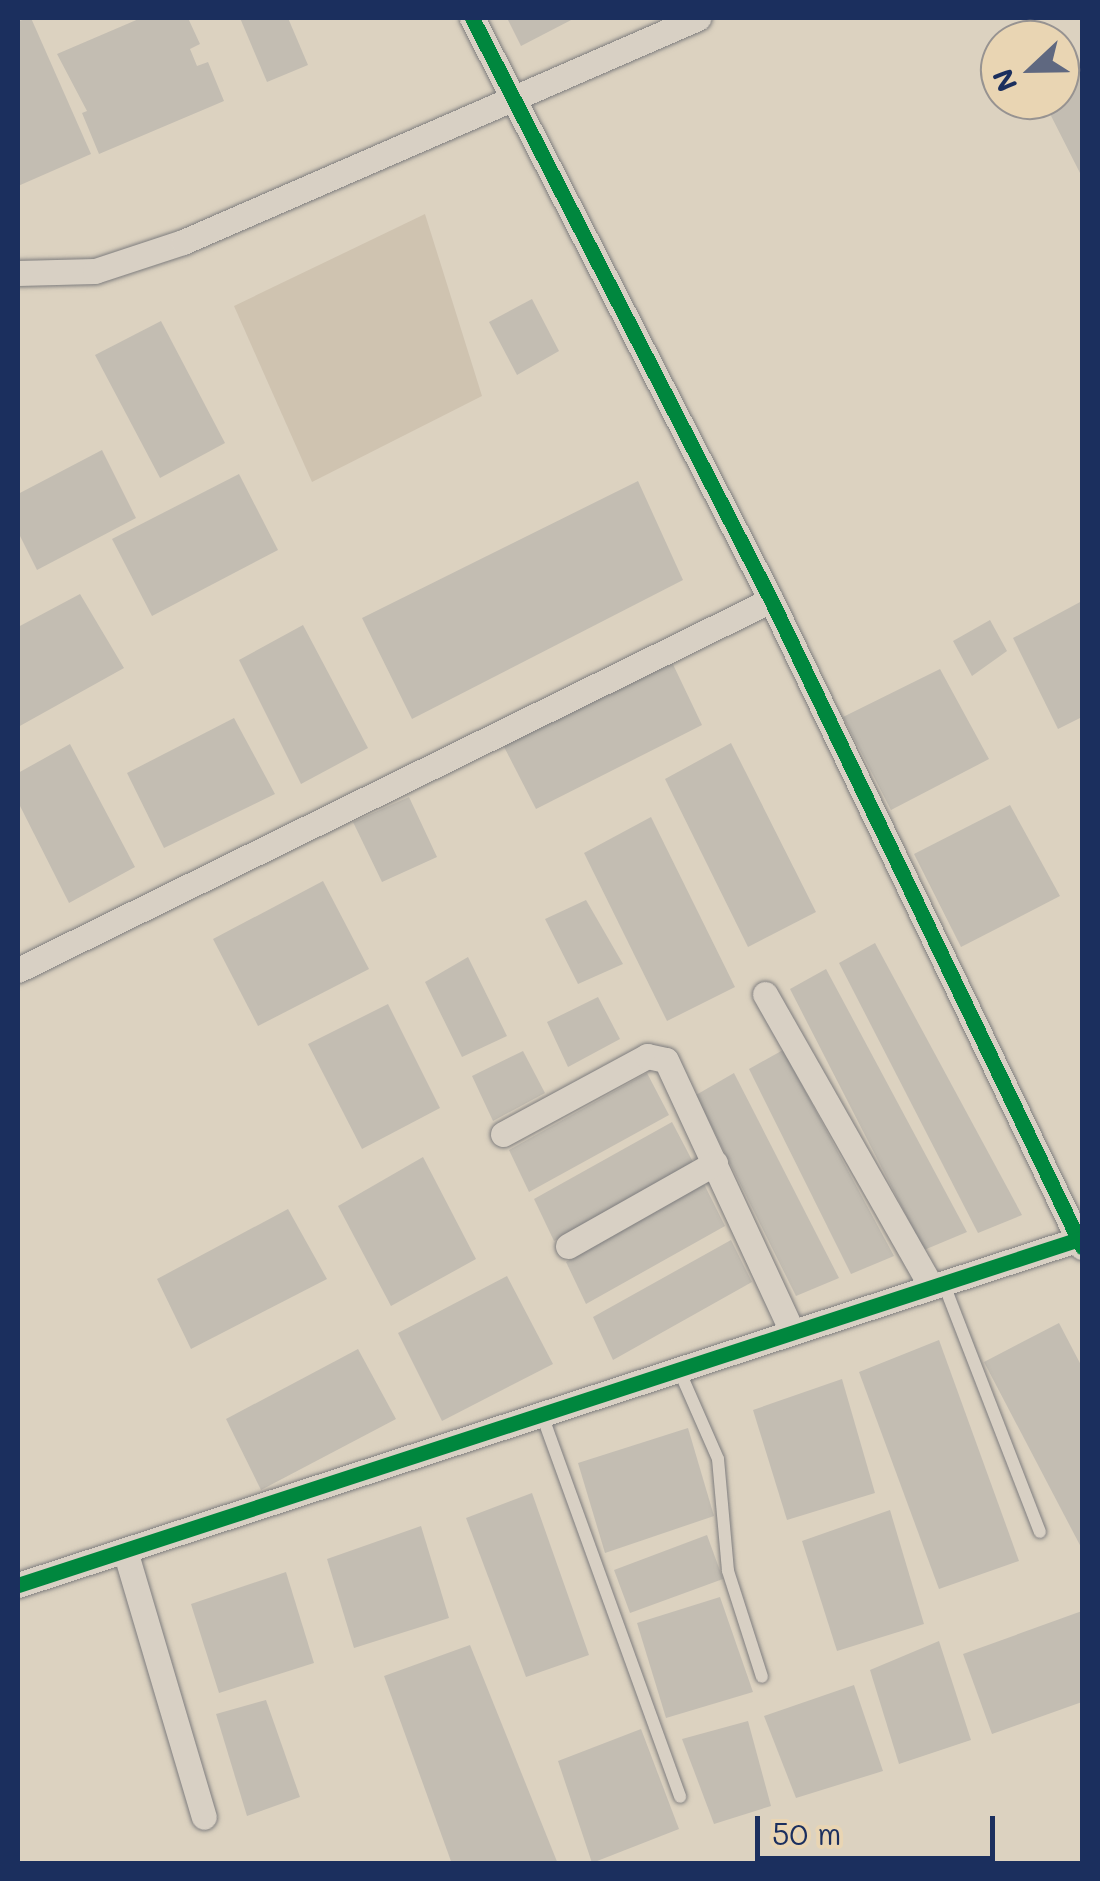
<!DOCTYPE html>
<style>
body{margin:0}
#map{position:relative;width:1100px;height:1881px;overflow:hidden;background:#dcd2c0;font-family:Mali,sans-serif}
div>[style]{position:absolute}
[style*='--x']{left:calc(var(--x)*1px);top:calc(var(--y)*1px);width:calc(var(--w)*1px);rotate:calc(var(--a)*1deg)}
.green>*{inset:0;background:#cfc3b0}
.building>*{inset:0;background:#c3bdb2}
.roads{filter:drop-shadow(0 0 2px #7e7d7e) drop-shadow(0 0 2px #7e7d7e)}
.service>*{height:12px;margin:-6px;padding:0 6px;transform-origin:6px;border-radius:6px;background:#d8d0c4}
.minor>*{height:25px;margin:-12.5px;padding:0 12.5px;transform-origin:12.5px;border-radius:12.5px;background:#d8d0c4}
.cycleway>*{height:15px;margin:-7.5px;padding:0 7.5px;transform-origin:7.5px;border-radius:7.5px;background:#00873e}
span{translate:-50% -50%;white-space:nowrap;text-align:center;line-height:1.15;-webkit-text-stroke:9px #e9d5b3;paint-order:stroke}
.frame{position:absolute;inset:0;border:20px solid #1b2f5e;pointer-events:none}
.north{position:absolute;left:980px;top:20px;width:100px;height:100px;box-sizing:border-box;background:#e9d5b3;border:2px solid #979391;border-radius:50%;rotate:248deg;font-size:28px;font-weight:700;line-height:40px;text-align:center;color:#1b2f5e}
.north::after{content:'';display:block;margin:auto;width:35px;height:45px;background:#5f6880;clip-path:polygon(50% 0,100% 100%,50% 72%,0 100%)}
.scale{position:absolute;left:755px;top:1816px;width:240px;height:45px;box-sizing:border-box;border:5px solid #1b2f5e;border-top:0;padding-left:12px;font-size:30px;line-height:35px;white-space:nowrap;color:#1b2f5e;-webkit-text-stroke:8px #e9d5b3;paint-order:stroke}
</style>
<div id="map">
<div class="green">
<i style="clip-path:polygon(425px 214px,482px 396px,312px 482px,234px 306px)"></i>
</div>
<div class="building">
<i style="clip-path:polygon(31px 18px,91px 154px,18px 186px,18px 21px)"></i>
<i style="clip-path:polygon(141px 18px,188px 18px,200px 44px,190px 49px,197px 66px,208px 62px,224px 101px,99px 154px,82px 113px,87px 111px,57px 54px)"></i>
<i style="clip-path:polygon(240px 18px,288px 18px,308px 65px,267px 82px)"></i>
<i style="clip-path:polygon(507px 18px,575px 18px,521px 46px)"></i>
<i style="clip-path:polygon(1082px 61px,1082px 172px,1080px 173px,1043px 100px,1060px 100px,1060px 74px)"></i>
<i style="clip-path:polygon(532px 299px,559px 351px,517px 375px,489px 322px)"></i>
<i style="clip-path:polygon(161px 321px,225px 443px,160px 478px,95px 355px)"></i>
<i style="clip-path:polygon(102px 450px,136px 518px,37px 570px,18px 532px,18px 494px)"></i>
<i style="clip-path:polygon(239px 474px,278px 550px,152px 616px,112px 539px)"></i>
<i style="clip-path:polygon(638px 481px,683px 580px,412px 719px,362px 618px)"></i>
<i style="clip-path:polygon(80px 594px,124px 668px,18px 727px,18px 627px)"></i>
<i style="clip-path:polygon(1082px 601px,1082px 717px,1058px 729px,1013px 638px)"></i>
<i style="clip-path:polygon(990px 620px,1007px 651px,972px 676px,953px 641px)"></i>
<i style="clip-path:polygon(303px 625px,368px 748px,301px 784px,239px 660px)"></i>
<i style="clip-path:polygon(669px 656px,702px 725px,536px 809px,500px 739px)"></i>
<i style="clip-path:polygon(940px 669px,989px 759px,891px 810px,843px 717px)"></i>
<i style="clip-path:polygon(234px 718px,275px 794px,164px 848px,127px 773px)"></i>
<i style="clip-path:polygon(731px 743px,816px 912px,748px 947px,665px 779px)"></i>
<i style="clip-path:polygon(70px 744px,135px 867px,69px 903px,18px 802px,18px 773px)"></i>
<i style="clip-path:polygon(409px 797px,437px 857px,382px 882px,353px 822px)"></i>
<i style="clip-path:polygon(1010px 805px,1060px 896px,961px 947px,914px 854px)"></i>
<i style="clip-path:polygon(651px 817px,735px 987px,667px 1021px,584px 853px)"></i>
<i style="clip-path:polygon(323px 881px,369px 969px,258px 1026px,213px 939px)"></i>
<i style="clip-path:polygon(586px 900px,623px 964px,578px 984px,545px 919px)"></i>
<i style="clip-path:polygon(875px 943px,1022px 1215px,978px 1233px,839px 963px)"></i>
<i style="clip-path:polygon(468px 957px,507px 1036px,462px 1057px,425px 982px)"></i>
<i style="clip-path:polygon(826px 969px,967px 1232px,924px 1250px,790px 989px)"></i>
<i style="clip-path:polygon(598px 997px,620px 1039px,568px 1067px,547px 1022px)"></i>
<i style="clip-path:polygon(388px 1004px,440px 1108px,362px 1149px,308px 1044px)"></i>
<i style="clip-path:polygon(783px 1050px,894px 1256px,851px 1274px,749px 1069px)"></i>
<i style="clip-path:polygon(523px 1051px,545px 1093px,493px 1121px,472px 1076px)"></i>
<i style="clip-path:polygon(647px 1073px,669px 1115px,529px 1192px,509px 1150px)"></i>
<i style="clip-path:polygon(734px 1073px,839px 1278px,796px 1296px,696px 1095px)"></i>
<i style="clip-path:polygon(672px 1122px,694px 1164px,554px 1241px,534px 1199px)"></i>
<i style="clip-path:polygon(423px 1157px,476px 1259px,391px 1306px,338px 1206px)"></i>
<i style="clip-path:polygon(704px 1184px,725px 1226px,586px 1304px,566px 1262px)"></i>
<i style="clip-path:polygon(288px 1209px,327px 1279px,191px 1349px,157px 1279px)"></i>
<i style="clip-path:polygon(731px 1240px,752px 1282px,613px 1360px,593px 1317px)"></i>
<i style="clip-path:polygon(507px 1276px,553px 1364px,442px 1421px,398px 1333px)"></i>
<i style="clip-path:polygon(1059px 1323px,1082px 1367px,1082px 1549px,984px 1362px)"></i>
<i style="clip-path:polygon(939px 1340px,1019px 1561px,939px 1589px,859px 1372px)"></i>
<i style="clip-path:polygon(358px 1349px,396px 1419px,261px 1490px,226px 1419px)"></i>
<i style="clip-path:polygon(842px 1379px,875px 1493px,787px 1520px,753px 1410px)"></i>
<i style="clip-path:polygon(688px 1428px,714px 1516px,605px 1553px,578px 1463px)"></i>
<i style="clip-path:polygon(532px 1493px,589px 1655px,526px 1677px,466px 1518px)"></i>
<i style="clip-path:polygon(890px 1510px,924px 1624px,837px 1651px,802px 1541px)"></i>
<i style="clip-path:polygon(421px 1526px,449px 1618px,354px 1648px,327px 1559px)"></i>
<i style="clip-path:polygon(707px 1535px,723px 1579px,630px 1613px,614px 1570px)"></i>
<i style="clip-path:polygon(286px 1572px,314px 1663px,219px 1693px,191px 1604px)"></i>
<i style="clip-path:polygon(720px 1597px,753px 1692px,666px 1718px,637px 1623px)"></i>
<i style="clip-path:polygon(1082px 1611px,1082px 1702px,992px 1734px,963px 1654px)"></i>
<i style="clip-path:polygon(939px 1641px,971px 1740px,899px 1764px,870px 1670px)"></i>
<i style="clip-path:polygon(470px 1645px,558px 1864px,452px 1864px,384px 1676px)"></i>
<i style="clip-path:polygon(854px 1685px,883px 1771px,796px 1798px,764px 1716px)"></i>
<i style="clip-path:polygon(266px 1700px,300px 1797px,247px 1816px,216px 1714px)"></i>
<i style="clip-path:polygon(748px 1721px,771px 1806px,714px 1824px,682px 1739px)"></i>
<i style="clip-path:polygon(641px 1729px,679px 1829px,592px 1863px,558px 1761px)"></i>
</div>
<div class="roads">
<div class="service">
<i style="--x:943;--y:1282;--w:268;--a:68.8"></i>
<i style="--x:679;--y:1370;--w:97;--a:66.3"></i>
<i style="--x:718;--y:1459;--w:112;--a:84.9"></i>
<i style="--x:728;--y:1571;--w:111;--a:72.2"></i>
<i style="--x:542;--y:1415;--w:406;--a:70.1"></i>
</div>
<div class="minor">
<i style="--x:472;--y:18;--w:654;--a:62.81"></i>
<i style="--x:771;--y:600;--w:718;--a:64.33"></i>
<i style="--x:18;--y:273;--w:77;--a:-1.5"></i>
<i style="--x:95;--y:271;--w:93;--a:-18.2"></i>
<i style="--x:183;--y:242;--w:562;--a:-23.51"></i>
<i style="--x:18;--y:970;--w:839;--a:-26.17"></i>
<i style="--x:765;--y:994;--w:336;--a:60.4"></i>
<i style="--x:503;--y:1134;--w:164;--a:-28.4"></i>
<i style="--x:647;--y:1056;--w:19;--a:12"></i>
<i style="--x:666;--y:1060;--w:300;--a:65.1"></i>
<i style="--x:568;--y:1246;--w:169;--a:-29.5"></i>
<i style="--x:126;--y:1554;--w:274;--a:73.5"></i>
<i style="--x:18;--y:1585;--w:1119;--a:-18.06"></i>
</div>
</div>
<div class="cycleway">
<i style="--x:472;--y:18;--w:654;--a:62.81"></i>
<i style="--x:771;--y:600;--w:718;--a:64.33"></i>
<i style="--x:18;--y:1585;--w:1119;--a:-18.06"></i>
</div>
<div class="frame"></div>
<div class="north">N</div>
<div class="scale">50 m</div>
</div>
